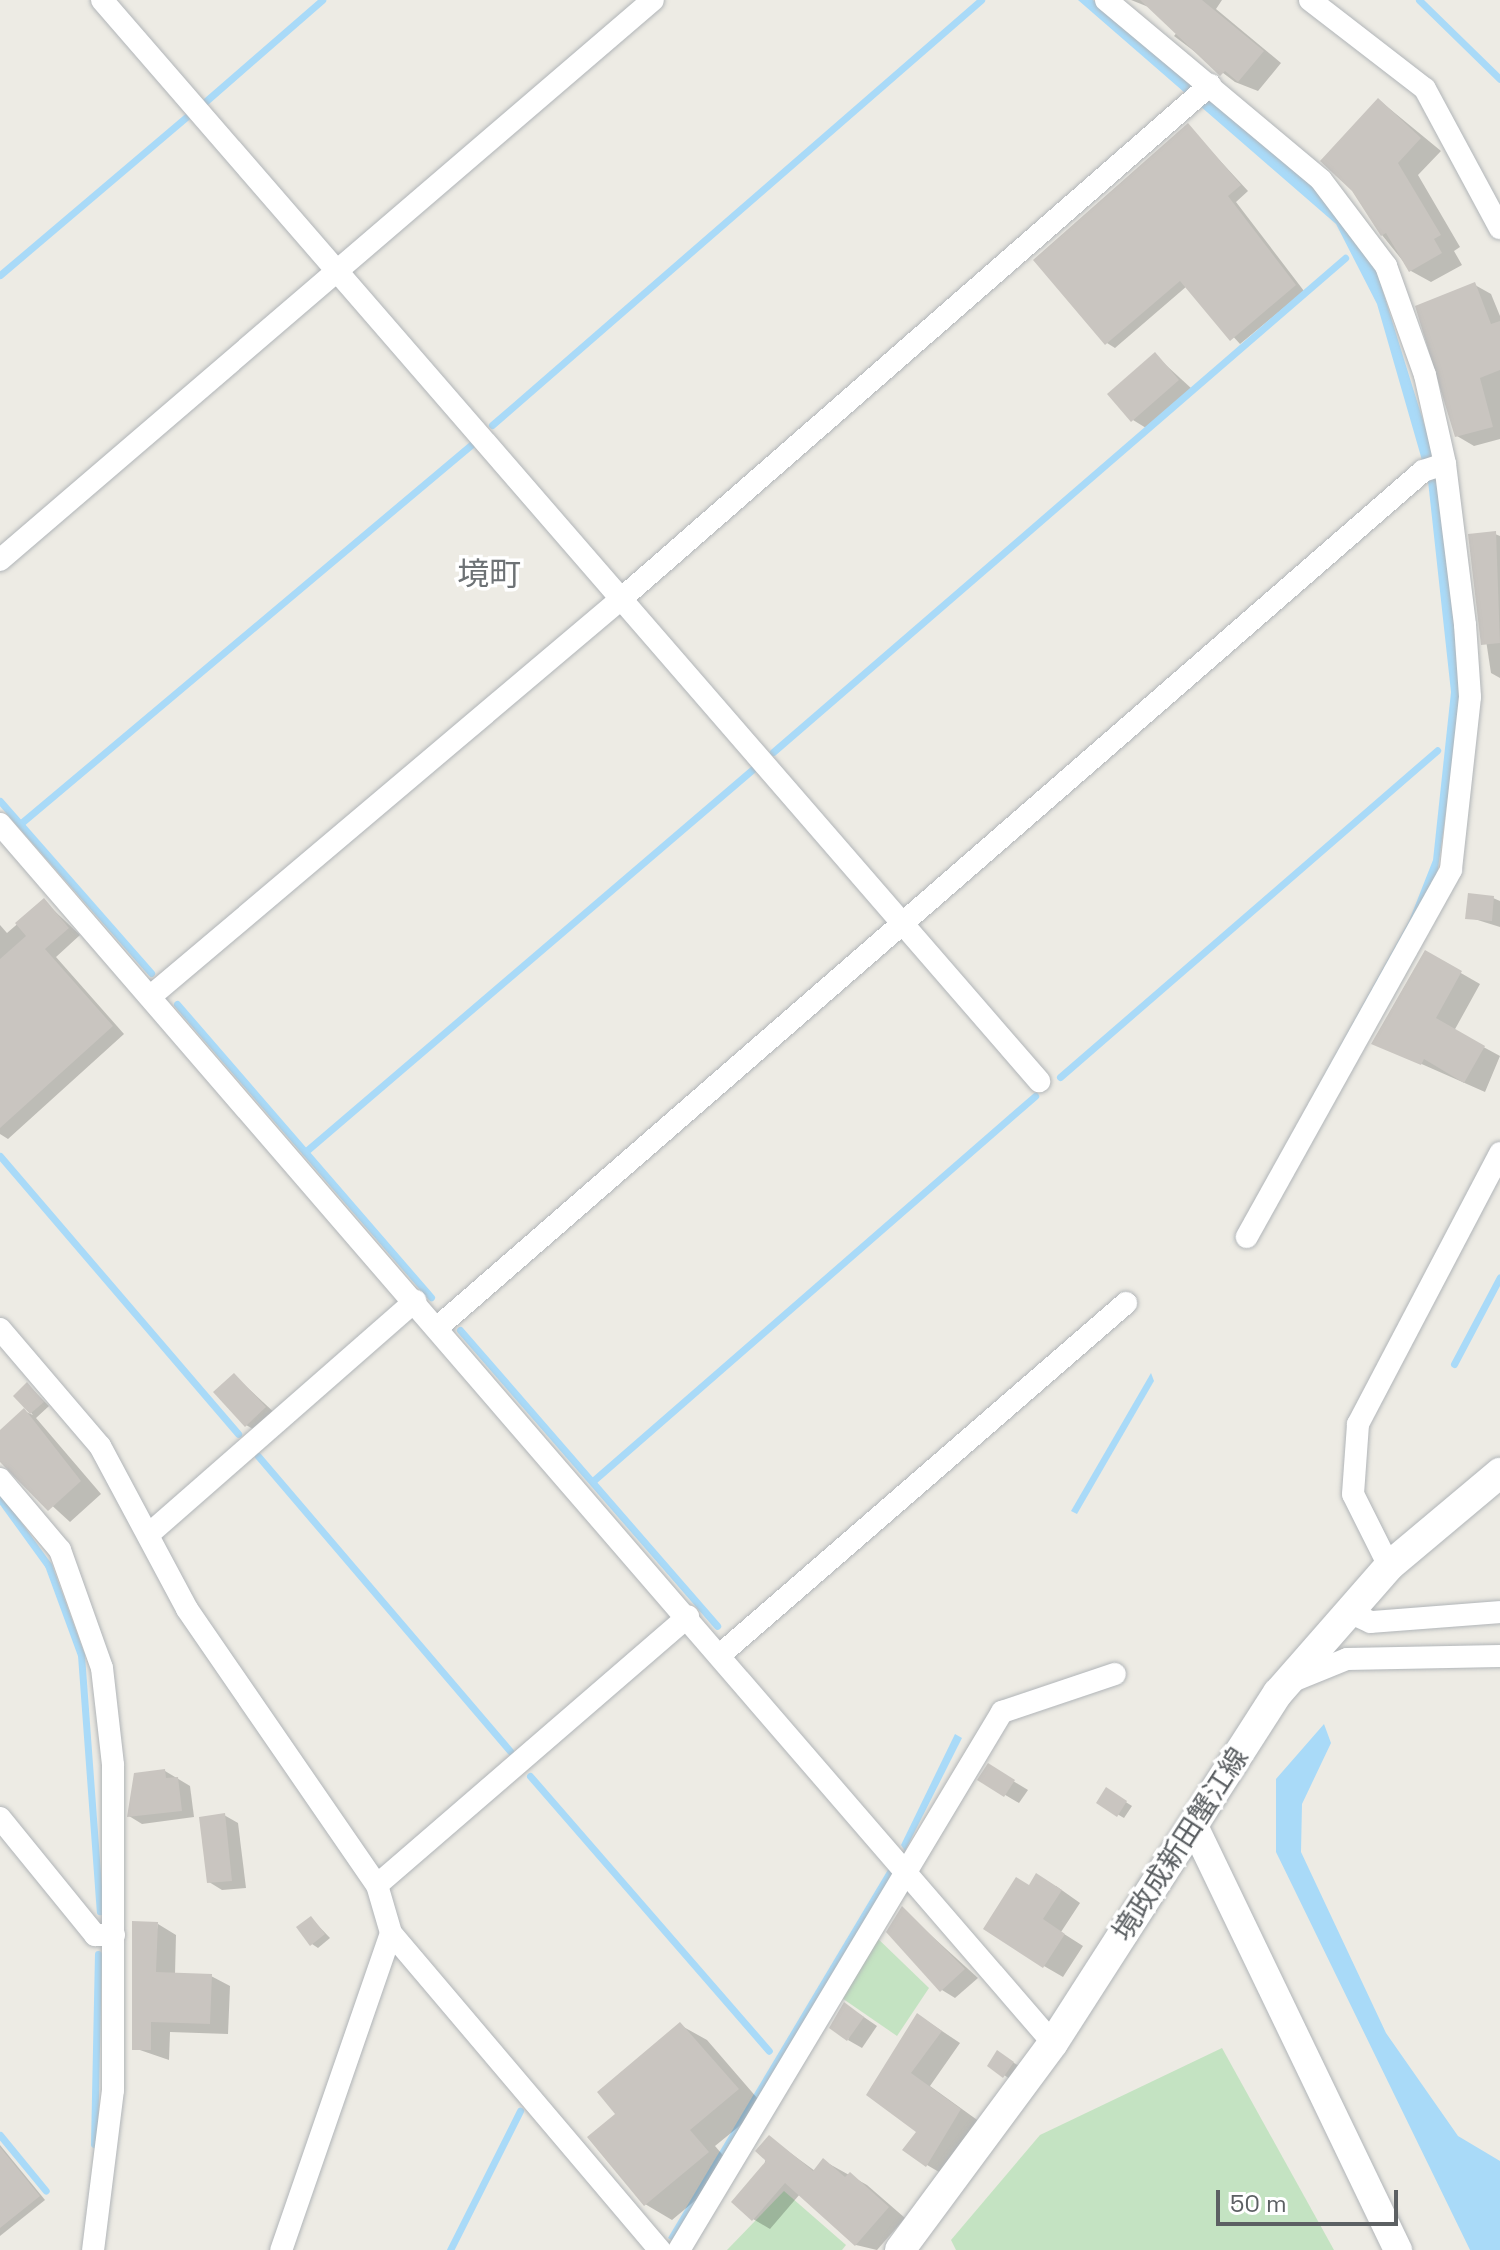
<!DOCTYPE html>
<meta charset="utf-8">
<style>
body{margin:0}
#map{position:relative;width:1500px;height:2250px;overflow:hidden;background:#edebe4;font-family:"Space Grotesk","Noto Sans JP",sans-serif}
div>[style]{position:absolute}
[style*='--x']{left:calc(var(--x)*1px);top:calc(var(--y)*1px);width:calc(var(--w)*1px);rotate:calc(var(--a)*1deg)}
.green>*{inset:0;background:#c4e3c2}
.water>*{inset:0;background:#a9daf8}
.shadow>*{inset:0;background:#0003}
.stream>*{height:7px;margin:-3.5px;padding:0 3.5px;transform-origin:3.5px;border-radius:3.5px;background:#a9daf8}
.building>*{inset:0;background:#c9c5c0}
.roads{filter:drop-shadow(0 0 2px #b1b5b8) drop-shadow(0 0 2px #b1b5b8)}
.minor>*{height:22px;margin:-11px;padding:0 11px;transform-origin:11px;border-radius:11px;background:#fff}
.tertiary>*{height:28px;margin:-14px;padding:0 14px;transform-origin:14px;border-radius:14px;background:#fff}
.secondary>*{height:30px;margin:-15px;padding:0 15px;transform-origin:15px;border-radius:15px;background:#fff}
span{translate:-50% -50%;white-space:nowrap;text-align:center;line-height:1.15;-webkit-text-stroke:7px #fff;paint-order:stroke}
.street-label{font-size:28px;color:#5c6063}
.quarter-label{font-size:32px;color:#6d7275}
.scale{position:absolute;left:1216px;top:2190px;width:182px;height:36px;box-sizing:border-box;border:4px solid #5c6063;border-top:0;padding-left:10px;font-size:24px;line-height:28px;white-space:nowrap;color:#5c6063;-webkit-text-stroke:6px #fff;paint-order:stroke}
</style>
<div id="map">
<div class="green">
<i style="clip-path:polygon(872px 1933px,929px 1988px,897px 2036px,836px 1994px)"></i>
<i style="clip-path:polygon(1222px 2048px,1334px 2250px,956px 2250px,951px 2240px,1040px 2135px)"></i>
<i style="clip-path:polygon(784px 2191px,846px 2245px,842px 2250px,727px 2250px)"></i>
</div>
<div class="water">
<i style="clip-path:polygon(1078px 0,1093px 0,1306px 177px,1375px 266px,1435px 459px,1462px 696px,1436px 883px,1229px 1248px,1409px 921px,1433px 860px,1451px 692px,1428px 481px,1377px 304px,1336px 224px)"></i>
<i style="clip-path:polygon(1151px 1373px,1154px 1381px,1077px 1514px,1071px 1511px)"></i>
<i style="clip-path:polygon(1324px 1724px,1331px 1743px,1302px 1804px,1301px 1852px,1386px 2033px,1458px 2136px,1500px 2161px,1500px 2250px,1470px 2250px,1276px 1852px,1276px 1779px)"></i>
<i style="clip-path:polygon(955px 1734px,962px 1738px,905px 1851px,901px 1845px)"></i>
<i style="clip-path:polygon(889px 1868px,894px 1874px,675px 2242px,668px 2238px)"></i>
</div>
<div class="shadow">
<i style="clip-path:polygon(1131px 0,1222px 0,1216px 9px,1281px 63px,1258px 91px,1235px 82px,1174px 36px,1179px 30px,1156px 10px)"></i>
<i style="clip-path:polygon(1379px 100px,1441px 151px,1418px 175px,1460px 247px,1454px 251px,1462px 265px,1431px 282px,1411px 271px,1382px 235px)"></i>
<i style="clip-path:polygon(1188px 126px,1248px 191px,1236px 202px,1304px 291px,1240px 344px,1187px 286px,1115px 348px,1107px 343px)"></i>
<i style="clip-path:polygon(1475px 285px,1491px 294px,1500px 316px,1500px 439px,1474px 446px,1457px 436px)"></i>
<i style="clip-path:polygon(1155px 355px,1192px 389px,1146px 428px,1133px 420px)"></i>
<i style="clip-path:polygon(1495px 534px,1500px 536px,1500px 678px,1491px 673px,1470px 535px)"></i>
<i style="clip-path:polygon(1493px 898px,1500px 901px,1500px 927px,1468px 917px)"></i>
<i style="clip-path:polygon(44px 901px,80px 935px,56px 957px,124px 1034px,8px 1139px,0 1134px,0 925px,7px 933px)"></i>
<i style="clip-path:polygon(1426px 953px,1480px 984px,1454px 1031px,1500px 1056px,1485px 1092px,1374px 1043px)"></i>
<i style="clip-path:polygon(234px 1375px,278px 1416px,260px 1433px,246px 1425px)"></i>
<i style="clip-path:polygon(28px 1385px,49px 1406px,36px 1418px,101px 1494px,70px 1522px,0 1458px,0 1432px,24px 1411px,33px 1415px,16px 1396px)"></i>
<i style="clip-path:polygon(988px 1766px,1028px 1790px,1019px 1803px,980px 1780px)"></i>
<i style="clip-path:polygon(165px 1771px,190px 1786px,194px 1817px,142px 1824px,129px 1816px)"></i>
<i style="clip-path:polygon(1107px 1790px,1132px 1806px,1124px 1818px,1098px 1803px)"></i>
<i style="clip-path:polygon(224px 1815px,238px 1823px,246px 1888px,222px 1890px,209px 1882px)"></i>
<i style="clip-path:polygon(1056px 1886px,1080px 1903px,1061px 1932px,1083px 1946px,1063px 1977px,1044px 1966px,1030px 1887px)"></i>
<i style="clip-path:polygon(902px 1909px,978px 1978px,955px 1998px,942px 1990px)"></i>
<i style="clip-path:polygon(311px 1918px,330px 1938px,318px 1948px,312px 1944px)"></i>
<i style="clip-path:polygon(158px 1924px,176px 1935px,175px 1974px,211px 1976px,230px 1986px,228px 2034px,170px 2032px,169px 2060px,134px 2048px)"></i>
<i style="clip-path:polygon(858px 2013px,877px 2026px,862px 2048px,848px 2040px)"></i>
<i style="clip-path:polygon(918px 2015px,960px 2043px,930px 2086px,980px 2122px,946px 2176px,927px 2165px,919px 2131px,868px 2095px)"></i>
<i style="clip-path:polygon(680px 2025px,707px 2040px,764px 2106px,715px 2146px,734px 2168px,672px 2220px,645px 2204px,618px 2114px)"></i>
<i style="clip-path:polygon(998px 2053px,1019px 2066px,1010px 2079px,989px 2065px)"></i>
<i style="clip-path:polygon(770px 2138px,815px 2171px,824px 2161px,867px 2185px,905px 2218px,877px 2250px,856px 2245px,800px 2194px,770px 2229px,753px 2219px)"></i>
<i style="clip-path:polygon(0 2145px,45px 2200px,0 2236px)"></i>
</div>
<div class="stream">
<i style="--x:1419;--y:0;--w:113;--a:44.3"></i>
<i style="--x:206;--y:101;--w:154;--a:-41"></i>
<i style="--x:0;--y:275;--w:244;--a:-40.3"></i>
<i style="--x:492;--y:425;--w:648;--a:-40.99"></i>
<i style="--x:773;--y:752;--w:756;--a:-40.82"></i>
<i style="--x:0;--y:801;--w:229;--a:48.7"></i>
<i style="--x:20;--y:824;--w:591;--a:-40.05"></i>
<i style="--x:177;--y:1004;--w:388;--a:49.1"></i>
<i style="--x:1060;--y:1077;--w:499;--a:-40.9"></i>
<i style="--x:305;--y:1152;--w:589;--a:-40.53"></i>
<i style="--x:0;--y:1156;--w:366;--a:49.4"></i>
<i style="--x:460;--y:1330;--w:392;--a:49"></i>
<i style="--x:1454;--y:1364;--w:98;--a:-62.1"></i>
<i style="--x:258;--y:1456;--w:388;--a:49.5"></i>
<i style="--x:594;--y:1480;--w:585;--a:-41.05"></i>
<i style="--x:0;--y:1499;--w:82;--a:54"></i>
<i style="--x:48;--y:1565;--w:96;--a:69.9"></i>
<i style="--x:81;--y:1655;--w:257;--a:85.8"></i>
<i style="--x:530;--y:1776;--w:364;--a:49"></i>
<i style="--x:0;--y:2135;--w:72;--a:50.6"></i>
<i style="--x:94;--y:2144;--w:190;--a:-88.8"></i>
<i style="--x:450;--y:2250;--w:156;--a:-63.3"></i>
</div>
<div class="building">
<i style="clip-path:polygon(1140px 0,1202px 0,1264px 51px,1238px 82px,1225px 71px,1220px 76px)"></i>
<i style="clip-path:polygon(1378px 98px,1421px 138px,1398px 163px,1441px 235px,1434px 239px,1442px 253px,1409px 272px,1386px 233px,1381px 236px,1352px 191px,1320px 161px)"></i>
<i style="clip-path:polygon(1188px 123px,1241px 185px,1228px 196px,1296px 285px,1230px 341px,1180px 281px,1105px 345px,1033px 260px)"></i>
<i style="clip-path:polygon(1475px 282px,1491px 324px,1500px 321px,1500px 370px,1480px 378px,1493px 427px,1455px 437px,1415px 306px)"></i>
<i style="clip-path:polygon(1155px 352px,1179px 380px,1131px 422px,1107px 394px)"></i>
<i style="clip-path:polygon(1496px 531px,1500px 643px,1481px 645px,1468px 534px)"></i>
<i style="clip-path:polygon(1468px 893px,1494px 896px,1492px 921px,1465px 919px)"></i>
<i style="clip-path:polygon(44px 898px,69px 928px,45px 949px,113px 1026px,0 1128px,0 959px,26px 936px,15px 923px)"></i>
<i style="clip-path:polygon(1425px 950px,1462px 971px,1436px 1018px,1485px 1046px,1464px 1083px,1424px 1059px,1421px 1065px,1371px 1044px)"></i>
<i style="clip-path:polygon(234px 1373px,266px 1407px,245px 1427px,213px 1392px)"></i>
<i style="clip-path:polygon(27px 1382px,44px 1402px,30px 1414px,13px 1396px)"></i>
<i style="clip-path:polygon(24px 1408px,81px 1481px,48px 1511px,0 1462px,0 1430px)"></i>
<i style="clip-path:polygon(988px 1763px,1015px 1780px,1004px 1797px,977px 1780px)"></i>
<i style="clip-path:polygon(165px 1769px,166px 1778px,178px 1777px,182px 1811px,127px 1817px,134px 1773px)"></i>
<i style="clip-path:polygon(1106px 1787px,1127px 1801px,1117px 1817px,1096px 1803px)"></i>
<i style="clip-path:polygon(225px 1813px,232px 1881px,207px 1883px,199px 1817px)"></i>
<i style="clip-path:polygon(1036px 1873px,1062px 1890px,1043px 1919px,1065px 1934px,1043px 1968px,983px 1929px,1016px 1877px,1029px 1885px)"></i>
<i style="clip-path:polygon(902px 1906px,965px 1969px,940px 1992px,886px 1932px)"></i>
<i style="clip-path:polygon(311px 1916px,325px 1934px,310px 1946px,296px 1927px)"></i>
<i style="clip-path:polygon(132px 1921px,158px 1922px,156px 1972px,212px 1974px,210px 2024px,151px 2022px,151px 2050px,132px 2050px)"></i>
<i style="clip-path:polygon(844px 2002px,864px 2017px,847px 2041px,829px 2028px)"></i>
<i style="clip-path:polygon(917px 2013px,942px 2031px,911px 2073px,961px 2109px,926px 2167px,902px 2150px,916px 2132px,866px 2095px)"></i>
<i style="clip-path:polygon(680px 2022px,739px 2089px,690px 2130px,709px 2152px,644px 2206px,587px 2137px,615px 2114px,597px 2092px)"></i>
<i style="clip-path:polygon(997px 2050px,1014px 2062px,1003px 2078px,987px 2066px)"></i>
<i style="clip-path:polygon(769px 2135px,813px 2171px,823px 2158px,845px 2177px,850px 2172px,889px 2207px,855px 2246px,785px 2183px,752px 2221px,731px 2202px,766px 2161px,755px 2151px)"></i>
<i style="clip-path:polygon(0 2147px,40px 2196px,0 2228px)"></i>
</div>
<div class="roads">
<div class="minor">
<i style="--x:102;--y:0;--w:1431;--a:49.08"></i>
<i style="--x:1106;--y:0;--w:280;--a:39.9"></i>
<i style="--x:1321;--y:180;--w:108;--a:52.9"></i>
<i style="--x:1386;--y:266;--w:116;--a:70.3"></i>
<i style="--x:1425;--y:375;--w:91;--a:77.3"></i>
<i style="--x:1445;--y:464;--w:162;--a:82.9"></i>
<i style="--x:1465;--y:625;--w:72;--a:86"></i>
<i style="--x:1470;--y:697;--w:174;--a:96.3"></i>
<i style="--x:1451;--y:870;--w:420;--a:119.1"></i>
<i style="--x:1310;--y:0;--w:145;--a:37.7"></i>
<i style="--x:1425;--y:89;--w:158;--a:61.7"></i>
<i style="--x:0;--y:560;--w:860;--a:-40.62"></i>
<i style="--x:0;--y:824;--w:1611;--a:49.18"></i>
<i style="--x:151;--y:996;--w:615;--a:-40.19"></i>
<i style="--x:621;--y:599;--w:782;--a:-41.11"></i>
<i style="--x:438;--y:1327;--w:1305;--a:-40.99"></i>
<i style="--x:1423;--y:471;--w:23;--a:-18"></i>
<i style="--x:0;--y:1329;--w:154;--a:49.5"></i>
<i style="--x:100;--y:1446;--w:185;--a:61.9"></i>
<i style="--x:187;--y:1609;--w:335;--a:55.5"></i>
<i style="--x:377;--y:1885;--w:50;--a:73.7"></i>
<i style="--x:391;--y:1933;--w:336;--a:109.1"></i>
<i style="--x:0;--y:1479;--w:93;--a:49.8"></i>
<i style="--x:60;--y:1550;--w:125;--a:70.4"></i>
<i style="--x:102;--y:1668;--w:98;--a:83.5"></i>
<i style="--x:113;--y:1765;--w:325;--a:90"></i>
<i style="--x:113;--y:2090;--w:161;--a:97.1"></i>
<i style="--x:149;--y:1534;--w:354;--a:-41.2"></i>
<i style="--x:1389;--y:1566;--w:80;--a:-116.6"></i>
<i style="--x:1353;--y:1494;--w:70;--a:-85.9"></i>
<i style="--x:1358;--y:1424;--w:306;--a:-62.3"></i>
<i style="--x:1347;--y:1611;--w:26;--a:25"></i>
<i style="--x:1371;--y:1622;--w:129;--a:-4.4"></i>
<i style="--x:721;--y:1654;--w:536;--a:-40.91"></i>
<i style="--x:1290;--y:1682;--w:61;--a:-22"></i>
<i style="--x:1347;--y:1659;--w:153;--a:-1.1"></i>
<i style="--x:0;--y:1818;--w:151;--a:50.9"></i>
<i style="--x:95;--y:1935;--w:19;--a:0"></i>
<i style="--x:377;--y:1885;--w:411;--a:-40.8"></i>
<i style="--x:391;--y:1933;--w:416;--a:49.7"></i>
<i style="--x:679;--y:2250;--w:628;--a:-59.02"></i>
<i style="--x:1002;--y:1712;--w:119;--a:-18.6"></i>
</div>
<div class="tertiary">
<i style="--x:1193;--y:1824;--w:473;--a:64.3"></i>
</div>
<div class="secondary">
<i style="--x:900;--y:2250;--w:257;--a:-53.5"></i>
<i style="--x:1053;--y:2043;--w:416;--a:-57.3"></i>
<i style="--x:1278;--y:1693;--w:169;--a:-48.8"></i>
<i style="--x:1389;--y:1566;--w:145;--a:-40"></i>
</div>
</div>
<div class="street-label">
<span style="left:1180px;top:1844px;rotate:-57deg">境政成新田蟹江線</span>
</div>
<div class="quarter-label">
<span style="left:489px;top:574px">境町</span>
</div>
<div class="scale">50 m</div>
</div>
